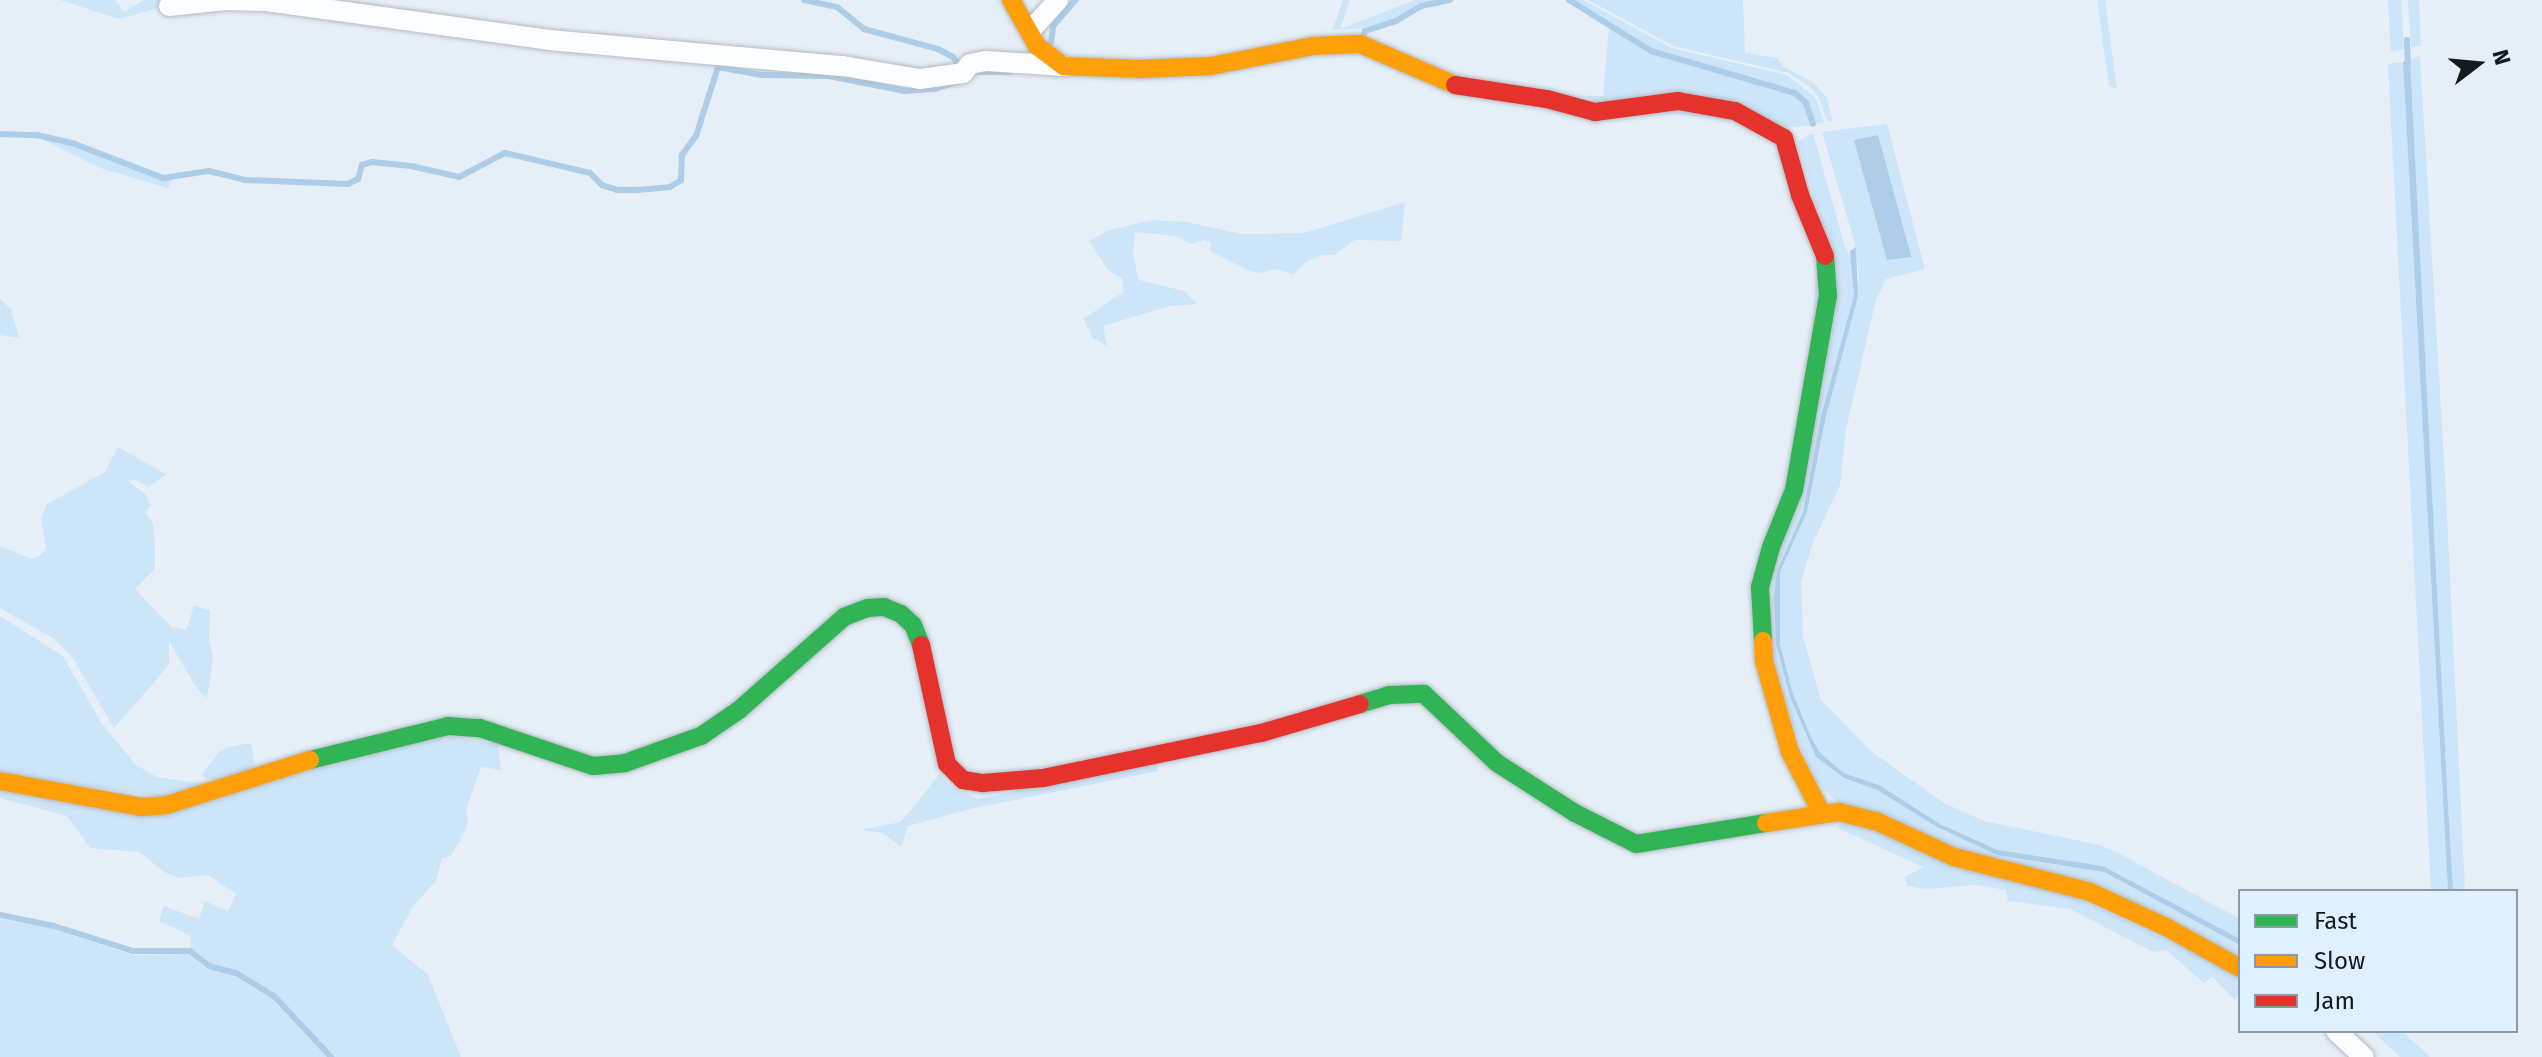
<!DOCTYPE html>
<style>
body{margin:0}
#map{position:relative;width:2542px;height:1057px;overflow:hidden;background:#e6eff7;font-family:"Fira Sans",sans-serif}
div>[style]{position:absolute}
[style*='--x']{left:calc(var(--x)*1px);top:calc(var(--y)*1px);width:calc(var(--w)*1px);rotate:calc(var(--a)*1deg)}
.green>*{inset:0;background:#cde5f8}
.water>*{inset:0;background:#adcde8}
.stream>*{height:6px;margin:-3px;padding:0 3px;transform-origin:3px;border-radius:3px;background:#adcde8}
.roads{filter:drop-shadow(0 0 2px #b3bbc1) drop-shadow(0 0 2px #b3bbc1)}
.street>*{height:20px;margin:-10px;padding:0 10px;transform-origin:10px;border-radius:10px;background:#fbfdfe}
.fast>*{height:18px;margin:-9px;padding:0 9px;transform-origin:9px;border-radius:9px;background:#30b455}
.slow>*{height:18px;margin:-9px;padding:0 9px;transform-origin:9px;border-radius:9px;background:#ff9f0a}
.jam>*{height:18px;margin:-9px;padding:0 9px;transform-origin:9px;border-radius:9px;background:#e5322d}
span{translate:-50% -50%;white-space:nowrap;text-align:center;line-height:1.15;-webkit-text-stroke:6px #dff0fe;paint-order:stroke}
.legend{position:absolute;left:2238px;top:889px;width:280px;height:144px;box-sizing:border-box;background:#dff0fe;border:2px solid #8d9aa4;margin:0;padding:10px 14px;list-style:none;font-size:24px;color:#13191d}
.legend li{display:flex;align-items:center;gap:16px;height:40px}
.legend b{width:40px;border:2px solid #8d9aa4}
.north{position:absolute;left:2438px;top:24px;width:80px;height:80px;-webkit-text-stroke:6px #dff0fe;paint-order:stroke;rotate:74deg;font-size:22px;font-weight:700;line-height:32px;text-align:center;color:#13191d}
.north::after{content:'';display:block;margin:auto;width:28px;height:36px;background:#13191d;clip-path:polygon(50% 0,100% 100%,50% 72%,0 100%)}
</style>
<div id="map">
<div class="green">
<i style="clip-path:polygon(60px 0,116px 0,124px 12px,144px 0,188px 0,119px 19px)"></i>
<i style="clip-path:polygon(1343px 0,1350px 0,1340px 29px,1415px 0,1436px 0,1421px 3px,1395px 19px,1364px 28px,1332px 30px)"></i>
<i style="clip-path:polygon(1572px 0,1583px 0,1672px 48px,1787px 75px,1816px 98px,1824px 122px,1815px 124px,1807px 102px,1796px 91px,1652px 50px)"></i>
<i style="clip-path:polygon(1588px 0,1743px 0,1745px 53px,1777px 58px,1783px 66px,1814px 83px,1827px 98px,1833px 121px,1827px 121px,1818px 96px,1807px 85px,1788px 73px,1673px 46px)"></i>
<i style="clip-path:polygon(2097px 0,2105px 0,2117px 89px,2109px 86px)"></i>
<i style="clip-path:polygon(2388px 0,2401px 0,2404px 49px,2391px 52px)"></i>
<i style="clip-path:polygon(2408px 0,2419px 0,2421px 46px,2411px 47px)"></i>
<i style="clip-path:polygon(1609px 28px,1650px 54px,1794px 95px,1803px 104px,1811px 125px,1797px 127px,1609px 108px,1585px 96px,1603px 96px)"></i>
<i style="clip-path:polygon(2420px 56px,2446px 493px,2465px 891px,2453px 891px,2447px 787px,2410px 59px)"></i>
<i style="clip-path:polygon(2403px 62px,2448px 891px,2431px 891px,2388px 64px)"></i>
<i style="clip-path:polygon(evenodd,1887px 124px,1925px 269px,1886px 279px,1876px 300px,1846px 429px,1840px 485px,1812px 545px,1801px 582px,1803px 637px,1821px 700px,1872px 752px,1944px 803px,1984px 821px,2100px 845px,2120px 854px,2240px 919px,2240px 939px,2103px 866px,1998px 850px,1940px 824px,1879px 785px,1844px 773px,1820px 753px,1811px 737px,1793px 694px,1780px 644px,1780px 572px,1807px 512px,1826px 417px,1859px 281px,1856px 247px,1822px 132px,1887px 124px,1878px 135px,1910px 256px,1910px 257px,1854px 140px,1878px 135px)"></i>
<i style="clip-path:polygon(1813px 133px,1845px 247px,1853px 261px,1854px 295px,1821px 416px,1803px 512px,1777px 571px,1776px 644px,1790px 697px,1816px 757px,1844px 778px,1877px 790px,1937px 827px,1997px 855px,2104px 872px,2240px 945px,2240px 960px,1839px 804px,1821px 787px,1809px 768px,1767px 651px,1775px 557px,1801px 482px,1820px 218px,1798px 141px)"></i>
<i style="clip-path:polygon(38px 137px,75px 145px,162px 179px,174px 177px,168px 188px,100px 168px)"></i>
<i style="clip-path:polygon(1405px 202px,1401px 241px,1355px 240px,1334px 255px,1322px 255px,1306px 262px,1294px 274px,1275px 269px,1261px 273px,1249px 271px,1210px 251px,1211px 243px,1204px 240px,1191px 244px,1175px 236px,1135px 232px,1133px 256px,1139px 280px,1184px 291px,1197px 304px,1170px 306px,1103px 326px,1107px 346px,1093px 338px,1083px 319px,1123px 292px,1122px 279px,1108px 270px,1089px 241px,1110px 230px,1153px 220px,1187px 222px,1241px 234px,1304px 233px)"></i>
<i style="clip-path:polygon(0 299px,11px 309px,19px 338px,0 335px)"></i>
<i style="clip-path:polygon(118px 447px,166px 474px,148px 487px,136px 480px,128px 481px,145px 494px,151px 505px,145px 513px,153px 523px,155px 546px,155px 569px,135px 589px,172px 627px,186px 630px,194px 606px,210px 610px,209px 638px,213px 658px,207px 698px,197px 689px,169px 641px,169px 663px,163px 672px,114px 728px,72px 657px,53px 638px,0 608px,0 546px,32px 559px,42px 554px,46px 548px,41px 518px,47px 504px,105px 472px)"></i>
<i style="clip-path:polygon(0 616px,63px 656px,102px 724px,136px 765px,157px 777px,204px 784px,170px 798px,0 774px)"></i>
<i style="clip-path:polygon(440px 735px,498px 744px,501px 770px,481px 767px,466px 810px,468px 822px,463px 835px,451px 856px,442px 858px,436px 881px,413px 906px,392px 945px,428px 975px,461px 1057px,333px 1057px,276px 995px,237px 971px,210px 964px,190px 949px,191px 936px,159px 921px,164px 906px,199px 919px,205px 901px,228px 911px,236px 894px,208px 875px,180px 878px,166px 873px,139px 852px,90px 848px,67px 816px,0 798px,0 788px,98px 809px)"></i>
<i style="clip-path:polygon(251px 743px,256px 771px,217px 783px,201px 775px,219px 752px,228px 747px)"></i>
<i style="clip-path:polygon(1156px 761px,1158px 771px,970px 809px,908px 826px,901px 847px,883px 833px,860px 830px,901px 822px,940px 774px,948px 785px,978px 799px)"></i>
<i style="clip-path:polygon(1841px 820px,2066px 893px,2240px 974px,2240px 992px,2235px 1000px,2213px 977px,2204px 983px,2166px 950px,2153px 952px,2070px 909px,2008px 901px,2006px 890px,1976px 885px,1926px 889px,1907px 886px,1905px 877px,1923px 867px,1838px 828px)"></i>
<i style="clip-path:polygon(0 919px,53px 929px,132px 955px,189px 954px,207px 969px,234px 976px,274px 1000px,327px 1057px,0 1057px)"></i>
<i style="clip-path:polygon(2372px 1031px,2402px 1031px,2430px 1057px,2400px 1057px)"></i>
</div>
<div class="water">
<i style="clip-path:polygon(2410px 59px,2447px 787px,2453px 891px,2448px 891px,2403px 62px)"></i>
<i style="clip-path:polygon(1878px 135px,1911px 256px,1911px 257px,1887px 260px,1854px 140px)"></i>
<i style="clip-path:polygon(1856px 247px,1858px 296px,1826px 416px,1807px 512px,1780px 572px,1780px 644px,1793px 694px,1811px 737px,1820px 753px,1844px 773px,1879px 785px,1940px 824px,1998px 850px,2103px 866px,2240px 939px,2240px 945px,2104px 872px,1997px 855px,1937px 827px,1877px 790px,1844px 778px,1816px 757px,1790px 697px,1776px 644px,1774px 596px,1777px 571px,1803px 512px,1821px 416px,1854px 295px,1850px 251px)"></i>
</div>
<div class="stream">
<i style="--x:804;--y:0;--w:34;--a:12"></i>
<i style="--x:837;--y:7;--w:35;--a:39"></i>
<i style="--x:864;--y:29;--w:77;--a:15.1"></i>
<i style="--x:938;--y:49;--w:17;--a:28"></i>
<i style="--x:953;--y:57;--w:14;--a:54"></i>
<i style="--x:1569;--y:0;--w:97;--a:31.9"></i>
<i style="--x:1651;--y:51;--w:150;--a:16.3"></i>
<i style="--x:1795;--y:93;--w:15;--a:42"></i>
<i style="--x:1806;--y:103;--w:22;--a:72"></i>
<i style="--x:1363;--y:36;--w:5;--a:-68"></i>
<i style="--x:1365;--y:31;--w:33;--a:-18"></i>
<i style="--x:1396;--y:21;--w:29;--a:-31"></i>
<i style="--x:1421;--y:6;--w:30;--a:-12"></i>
<i style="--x:2407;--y:40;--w:24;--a:88"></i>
<i style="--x:1051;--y:43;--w:17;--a:-83"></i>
<i style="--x:1053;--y:26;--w:35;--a:-49"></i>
<i style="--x:973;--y:72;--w:37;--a:0"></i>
<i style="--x:0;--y:134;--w:37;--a:2"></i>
<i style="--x:37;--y:135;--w:39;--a:13"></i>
<i style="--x:75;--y:144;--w:94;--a:21.1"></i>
<i style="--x:163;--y:178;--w:47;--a:-8.7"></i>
<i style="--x:209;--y:171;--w:37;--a:14"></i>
<i style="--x:245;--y:180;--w:103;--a:2.2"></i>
<i style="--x:348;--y:184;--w:11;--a:-27"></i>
<i style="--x:358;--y:179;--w:15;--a:-74"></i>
<i style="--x:362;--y:165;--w:10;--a:-17"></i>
<i style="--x:372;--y:162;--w:39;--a:6"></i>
<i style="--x:411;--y:166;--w:49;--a:12.9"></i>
<i style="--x:459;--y:177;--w:52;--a:-27.6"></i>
<i style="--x:505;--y:153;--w:87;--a:13.2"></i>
<i style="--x:590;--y:173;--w:17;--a:45"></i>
<i style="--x:602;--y:185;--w:16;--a:18"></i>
<i style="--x:617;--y:190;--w:20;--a:0"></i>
<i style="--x:637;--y:190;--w:33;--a:-5"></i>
<i style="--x:670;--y:187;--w:13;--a:-32"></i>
<i style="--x:681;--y:180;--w:25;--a:-88"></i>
<i style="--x:682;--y:155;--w:24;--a:-54"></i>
<i style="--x:696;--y:136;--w:72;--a:-72.3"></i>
<i style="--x:718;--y:67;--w:44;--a:10.5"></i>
<i style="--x:761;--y:75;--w:68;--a:0.8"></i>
<i style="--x:829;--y:76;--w:76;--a:11.3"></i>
<i style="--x:904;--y:91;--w:31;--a:-4"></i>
<i style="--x:935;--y:89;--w:22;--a:-18"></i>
<i style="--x:0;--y:915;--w:55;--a:11.5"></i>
<i style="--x:54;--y:926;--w:83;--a:17.6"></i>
<i style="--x:133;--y:951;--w:57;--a:0"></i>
<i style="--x:190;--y:951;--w:24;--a:38"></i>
<i style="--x:209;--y:966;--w:28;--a:15"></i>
<i style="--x:236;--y:973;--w:46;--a:31.6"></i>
<i style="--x:275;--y:997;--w:82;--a:47"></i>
</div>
<div class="roads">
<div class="street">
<i style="--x:169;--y:6;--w:57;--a:-6"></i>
<i style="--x:226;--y:0;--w:40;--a:1.4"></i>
<i style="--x:266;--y:1;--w:286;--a:7.8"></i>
<i style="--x:549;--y:40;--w:295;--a:5.1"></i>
<i style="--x:843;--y:66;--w:78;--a:9.6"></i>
<i style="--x:920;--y:79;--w:43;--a:-7.9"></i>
<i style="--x:963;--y:73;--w:11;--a:-52"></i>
<i style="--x:970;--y:64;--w:15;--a:-11"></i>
<i style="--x:985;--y:61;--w:79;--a:3.6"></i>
<i style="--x:1030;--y:31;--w:42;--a:-47.9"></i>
<i style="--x:2336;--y:1031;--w:38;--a:43"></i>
</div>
<div class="fast">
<i style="--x:1763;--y:641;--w:54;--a:-93.2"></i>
<i style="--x:1760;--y:587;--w:41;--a:-74.6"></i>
<i style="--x:1771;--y:547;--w:61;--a:-68"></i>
<i style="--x:1794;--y:490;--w:197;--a:-80.1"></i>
<i style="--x:1828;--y:296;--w:40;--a:-94.3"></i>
<i style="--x:1360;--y:704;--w:31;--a:-17"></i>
<i style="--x:1390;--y:695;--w:34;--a:-2"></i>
<i style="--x:1424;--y:694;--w:100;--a:43.4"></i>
<i style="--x:1497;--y:763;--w:93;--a:32.7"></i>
<i style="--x:1575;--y:813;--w:68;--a:26.9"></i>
<i style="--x:1636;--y:844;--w:132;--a:-9.2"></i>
<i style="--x:310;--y:760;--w:142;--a:-13.8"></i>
<i style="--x:448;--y:726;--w:32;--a:4"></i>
<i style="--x:480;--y:728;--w:119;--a:18.6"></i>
<i style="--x:593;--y:766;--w:32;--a:-5"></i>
<i style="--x:625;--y:763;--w:81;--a:-19.6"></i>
<i style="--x:701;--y:736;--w:46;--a:-34.4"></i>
<i style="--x:739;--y:710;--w:140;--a:-41.5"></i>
<i style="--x:844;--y:617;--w:26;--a:-21"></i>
<i style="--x:868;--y:608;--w:16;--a:-4"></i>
<i style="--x:884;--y:607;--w:18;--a:22"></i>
<i style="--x:901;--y:614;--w:16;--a:43"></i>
<i style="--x:913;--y:625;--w:22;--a:68"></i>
</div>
<div class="slow">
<i style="--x:1011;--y:0;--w:53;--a:60.5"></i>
<i style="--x:1037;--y:46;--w:34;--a:37"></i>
<i style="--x:1064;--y:66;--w:76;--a:2.3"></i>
<i style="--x:1140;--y:69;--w:71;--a:-2.4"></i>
<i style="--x:1211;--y:66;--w:104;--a:-11.1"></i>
<i style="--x:1313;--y:46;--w:47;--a:-2.4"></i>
<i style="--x:1360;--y:44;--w:103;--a:23.3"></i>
<i style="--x:1763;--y:641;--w:20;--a:87"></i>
<i style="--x:1764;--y:661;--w:95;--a:74.1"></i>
<i style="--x:1790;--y:752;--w:70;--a:62.7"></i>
<i style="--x:0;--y:781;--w:143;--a:10.4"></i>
<i style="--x:141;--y:807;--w:26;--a:-4"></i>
<i style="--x:167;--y:805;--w:150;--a:-17.5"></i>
<i style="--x:1766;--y:823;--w:74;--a:-8.6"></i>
<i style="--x:1839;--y:812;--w:38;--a:14"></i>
<i style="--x:1876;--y:821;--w:86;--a:24.8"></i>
<i style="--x:1954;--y:857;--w:140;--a:14.4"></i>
<i style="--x:2090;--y:892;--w:84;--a:24.7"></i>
<i style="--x:2166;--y:927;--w:85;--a:29"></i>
</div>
<div class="jam">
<i style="--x:1455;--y:85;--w:93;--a:8.7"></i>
<i style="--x:1547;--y:99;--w:50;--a:15.2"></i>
<i style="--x:1595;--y:112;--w:84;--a:-7.5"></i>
<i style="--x:1678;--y:101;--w:58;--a:10"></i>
<i style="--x:1735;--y:111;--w:56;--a:28.9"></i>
<i style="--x:1784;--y:138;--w:59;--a:74.3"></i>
<i style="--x:1800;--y:195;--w:66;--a:67.7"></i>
<i style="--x:921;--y:645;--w:122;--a:77.7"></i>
<i style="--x:947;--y:764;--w:23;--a:45"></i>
<i style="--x:963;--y:780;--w:20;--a:9"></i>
<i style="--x:983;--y:783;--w:60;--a:-4.8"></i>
<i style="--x:1043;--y:778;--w:223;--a:-11.7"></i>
<i style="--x:1261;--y:733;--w:103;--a:-16.3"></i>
</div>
</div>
<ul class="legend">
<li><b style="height:10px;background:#30b455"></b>Fast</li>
<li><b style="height:10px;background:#ff9f0a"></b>Slow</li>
<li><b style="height:10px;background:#e5322d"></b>Jam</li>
</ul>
<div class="north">N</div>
</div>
